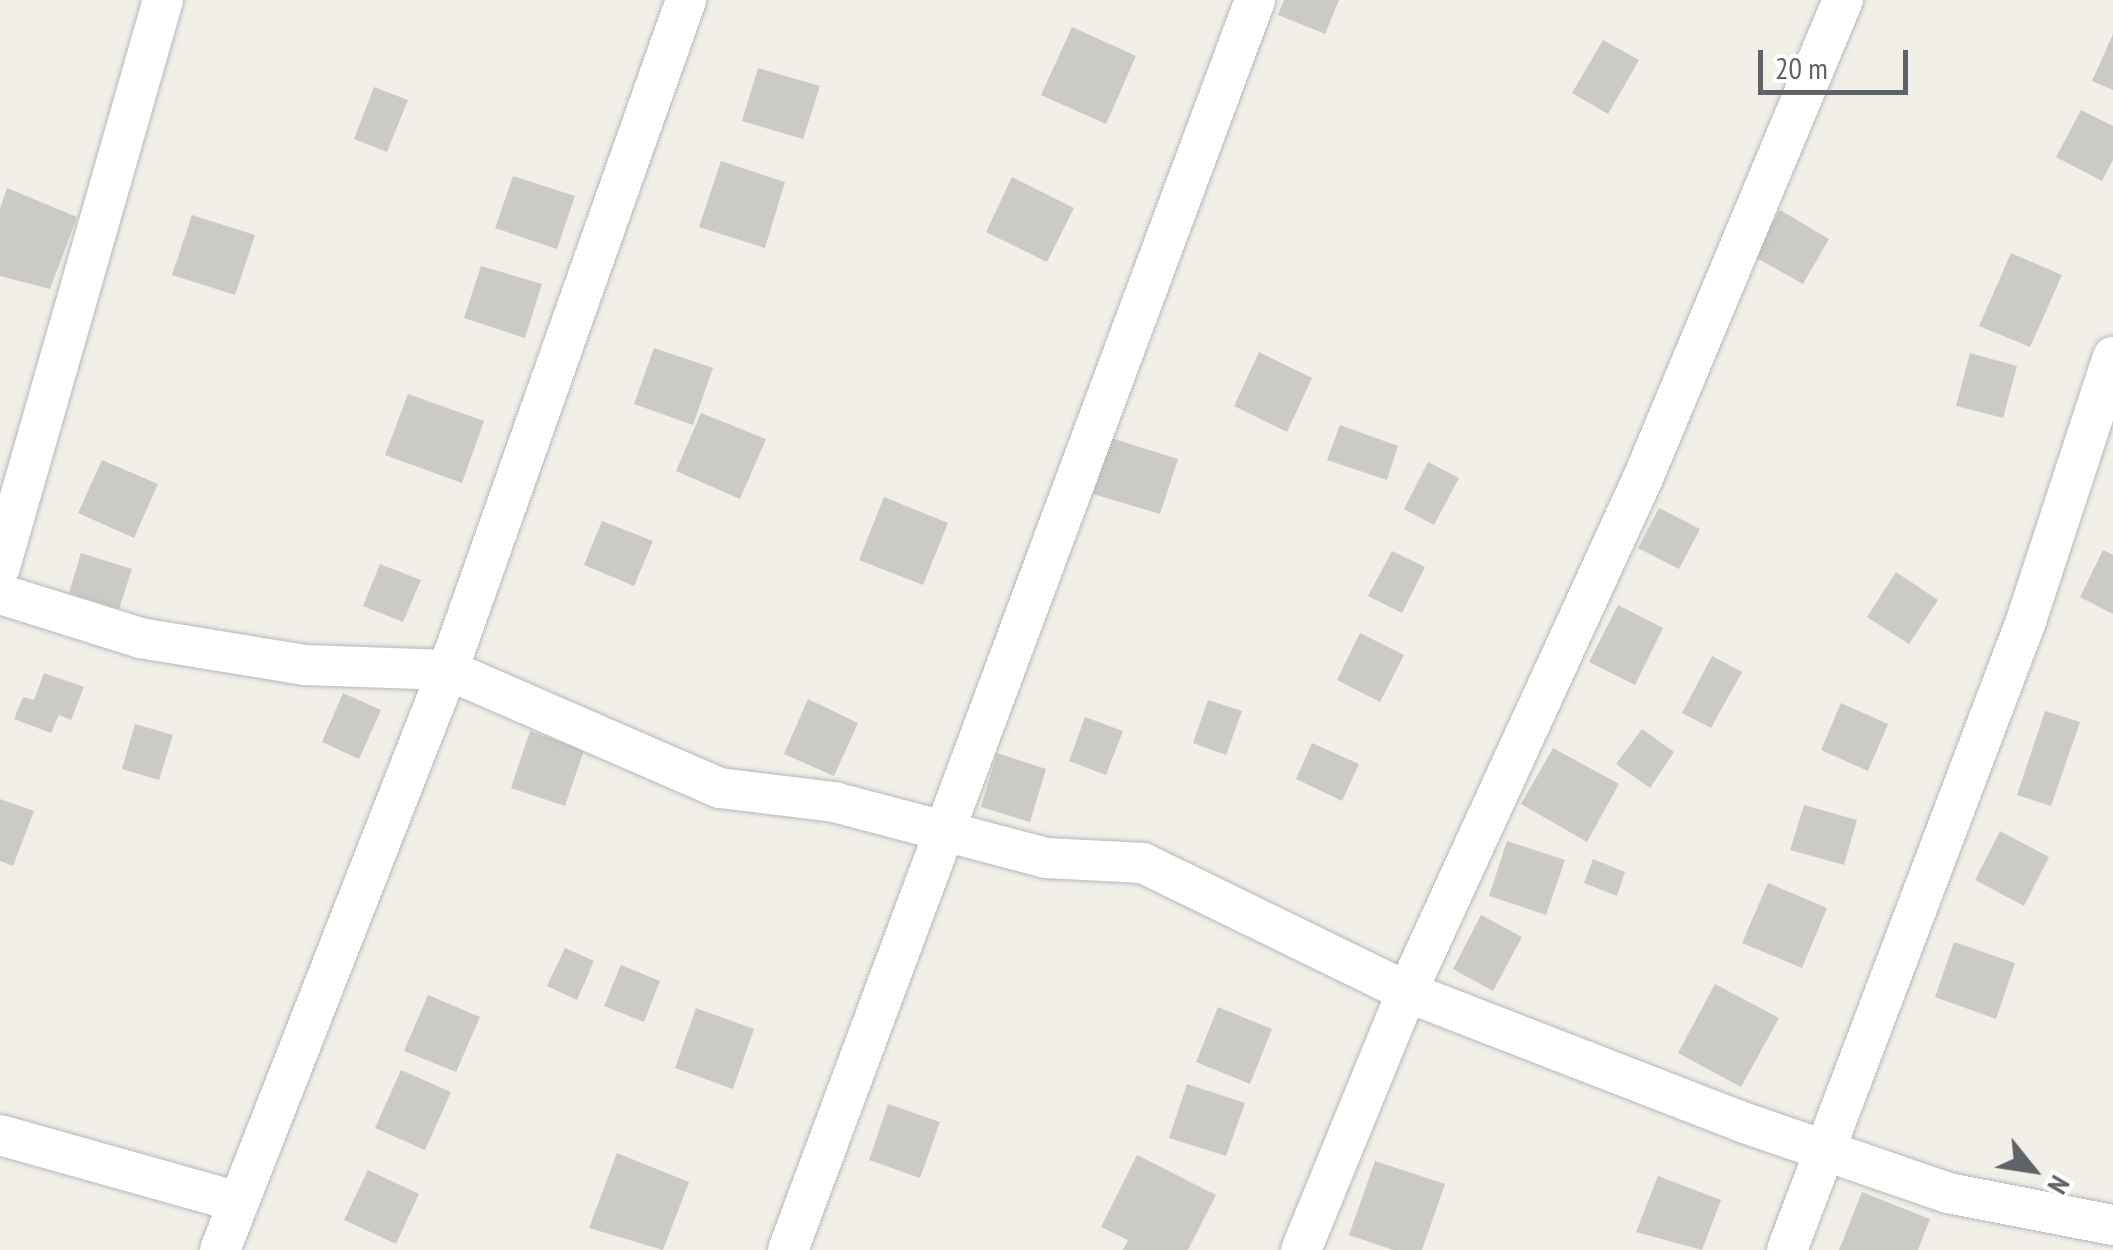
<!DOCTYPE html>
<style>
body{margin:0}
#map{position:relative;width:2113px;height:1250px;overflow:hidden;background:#f1efe8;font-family:"PT Sans Narrow",sans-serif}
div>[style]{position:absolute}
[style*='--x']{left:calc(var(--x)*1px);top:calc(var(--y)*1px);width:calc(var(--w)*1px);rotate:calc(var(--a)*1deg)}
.building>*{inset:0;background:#cccac5}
.roads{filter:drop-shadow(0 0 2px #b5b8bc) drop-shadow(0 0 2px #b5b8bc)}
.street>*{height:40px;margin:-20px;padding:0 20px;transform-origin:20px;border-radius:20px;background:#fff}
span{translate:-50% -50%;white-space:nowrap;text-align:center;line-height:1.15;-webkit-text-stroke:8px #fff;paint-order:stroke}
.north{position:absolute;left:1983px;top:1120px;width:100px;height:100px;-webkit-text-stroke:8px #fff;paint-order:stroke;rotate:120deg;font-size:28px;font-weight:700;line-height:40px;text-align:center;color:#5f6368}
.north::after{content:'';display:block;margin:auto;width:35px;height:45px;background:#5f6368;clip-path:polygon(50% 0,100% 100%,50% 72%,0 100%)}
.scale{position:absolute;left:1758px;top:50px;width:150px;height:45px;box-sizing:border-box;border:5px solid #5f6368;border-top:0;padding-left:12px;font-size:30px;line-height:35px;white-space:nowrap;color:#5f6368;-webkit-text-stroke:8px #fff;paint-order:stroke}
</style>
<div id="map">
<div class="building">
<i style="clip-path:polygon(1284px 0,1339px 0,1325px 34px,1278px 15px)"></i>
<i style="clip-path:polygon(1072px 27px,1136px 56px,1106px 124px,1041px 95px)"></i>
<i style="clip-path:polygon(2113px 34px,2113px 90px,2092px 81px)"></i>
<i style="clip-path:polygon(1603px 40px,1639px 60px,1608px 114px,1572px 93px)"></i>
<i style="clip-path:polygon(758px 68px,820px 86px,803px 139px,742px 121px)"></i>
<i style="clip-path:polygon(374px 87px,408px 100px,387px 152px,354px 139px)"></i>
<i style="clip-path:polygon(2081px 110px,2113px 126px,2113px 160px,2102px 181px,2056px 157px)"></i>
<i style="clip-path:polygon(721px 161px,785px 182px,765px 248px,699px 227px)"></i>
<i style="clip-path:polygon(513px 176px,575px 196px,557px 249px,495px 228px)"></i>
<i style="clip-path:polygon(1012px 177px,1074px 208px,1047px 262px,986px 232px)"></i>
<i style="clip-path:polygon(7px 188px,77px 217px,50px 289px,0 276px,0 209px)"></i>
<i style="clip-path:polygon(1780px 210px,1829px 239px,1803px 284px,1753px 256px)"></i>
<i style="clip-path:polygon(192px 215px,255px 235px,235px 295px,172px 275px)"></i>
<i style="clip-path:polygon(2011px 253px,2062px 275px,2030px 347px,1979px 326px)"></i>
<i style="clip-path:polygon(481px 266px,542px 284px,525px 338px,464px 318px)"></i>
<i style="clip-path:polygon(654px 348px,713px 368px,693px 425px,634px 404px)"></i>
<i style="clip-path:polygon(1259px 352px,1312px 378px,1287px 432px,1234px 406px)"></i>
<i style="clip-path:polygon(1970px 353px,2017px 366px,2003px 418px,1956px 406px)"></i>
<i style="clip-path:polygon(408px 394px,484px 421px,462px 483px,385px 455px)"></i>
<i style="clip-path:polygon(701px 413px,766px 439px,740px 499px,676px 471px)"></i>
<i style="clip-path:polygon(1340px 425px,1398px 446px,1387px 480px,1327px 460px)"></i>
<i style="clip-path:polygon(1111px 438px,1178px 459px,1160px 514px,1093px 494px)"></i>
<i style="clip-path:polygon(102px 460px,158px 484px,134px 538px,78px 513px)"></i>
<i style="clip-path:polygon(1428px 462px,1459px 478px,1434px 525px,1404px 509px)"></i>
<i style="clip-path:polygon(884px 497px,948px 523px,923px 585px,859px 560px)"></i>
<i style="clip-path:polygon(1659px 508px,1700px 529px,1679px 569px,1638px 548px)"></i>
<i style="clip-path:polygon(602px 521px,653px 541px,634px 586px,584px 565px)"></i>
<i style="clip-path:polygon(2103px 550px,2113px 555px,2113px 614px,2080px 597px)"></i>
<i style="clip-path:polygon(1392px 551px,1425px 567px,1402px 613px,1368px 596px)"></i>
<i style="clip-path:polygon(81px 553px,132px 569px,119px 609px,69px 593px)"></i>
<i style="clip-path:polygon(380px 564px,421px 580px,403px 622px,363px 606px)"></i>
<i style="clip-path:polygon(1896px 572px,1938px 600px,1909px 644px,1867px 617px)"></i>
<i style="clip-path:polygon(1618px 605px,1663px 628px,1635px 685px,1589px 662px)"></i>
<i style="clip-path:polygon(1360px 633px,1404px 655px,1380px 702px,1337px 680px)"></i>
<i style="clip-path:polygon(1712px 656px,1742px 672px,1711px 728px,1682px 713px)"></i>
<i style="clip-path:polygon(44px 673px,84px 687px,71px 720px,59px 715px,51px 733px,14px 719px,23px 697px,34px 700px)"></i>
<i style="clip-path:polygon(343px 693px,381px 710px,359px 759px,322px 742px)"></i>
<i style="clip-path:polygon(808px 699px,858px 723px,834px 776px,784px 754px)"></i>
<i style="clip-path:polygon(1208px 700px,1242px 711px,1226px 755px,1193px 743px)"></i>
<i style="clip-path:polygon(1841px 703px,1888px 724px,1868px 771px,1821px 750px)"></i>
<i style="clip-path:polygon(2045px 711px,2080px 722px,2051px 806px,2017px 795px)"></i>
<i style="clip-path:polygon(1085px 717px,1123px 731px,1106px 775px,1069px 761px)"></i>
<i style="clip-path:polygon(135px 724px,173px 735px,159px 780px,122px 769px)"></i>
<i style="clip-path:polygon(1642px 729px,1674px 752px,1650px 788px,1616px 764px)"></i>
<i style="clip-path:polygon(530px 731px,584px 750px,565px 806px,511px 788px)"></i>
<i style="clip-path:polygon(1312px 743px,1359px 764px,1342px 801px,1296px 779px)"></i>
<i style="clip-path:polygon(1553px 748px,1619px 784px,1587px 842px,1521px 804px)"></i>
<i style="clip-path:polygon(997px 753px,1046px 769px,1030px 822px,981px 807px)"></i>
<i style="clip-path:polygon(0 799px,34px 811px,13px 866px,0 861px)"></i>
<i style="clip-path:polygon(1804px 805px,1857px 820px,1844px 865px,1790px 850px)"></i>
<i style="clip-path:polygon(2000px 831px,2049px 857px,2024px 906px,1975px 880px)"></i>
<i style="clip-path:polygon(1507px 841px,1565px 860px,1546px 915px,1489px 896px)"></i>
<i style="clip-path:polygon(1593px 859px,1625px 872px,1617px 896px,1584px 883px)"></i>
<i style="clip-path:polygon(1768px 883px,1827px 908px,1802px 968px,1742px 943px)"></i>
<i style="clip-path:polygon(1481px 915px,1522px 937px,1493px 991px,1453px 969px)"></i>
<i style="clip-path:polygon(1954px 942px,2015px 963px,1996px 1019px,1935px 997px)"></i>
<i style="clip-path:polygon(565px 948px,594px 961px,577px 1000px,547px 986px)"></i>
<i style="clip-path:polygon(621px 965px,660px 981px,644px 1022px,604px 1006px)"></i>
<i style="clip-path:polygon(1715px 984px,1779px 1018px,1741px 1087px,1678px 1053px)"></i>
<i style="clip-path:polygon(428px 995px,480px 1017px,456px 1072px,404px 1051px)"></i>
<i style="clip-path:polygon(1218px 1007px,1272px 1029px,1250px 1084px,1196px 1062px)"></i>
<i style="clip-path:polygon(696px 1008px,754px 1029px,733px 1089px,675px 1068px)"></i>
<i style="clip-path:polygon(401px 1070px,451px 1092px,425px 1150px,375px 1128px)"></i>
<i style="clip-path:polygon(1187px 1084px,1245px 1103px,1226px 1156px,1169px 1138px)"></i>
<i style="clip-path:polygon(888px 1104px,940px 1122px,920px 1178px,869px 1160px)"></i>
<i style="clip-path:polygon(617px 1153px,689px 1182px,663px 1250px,589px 1228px)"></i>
<i style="clip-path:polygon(1137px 1155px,1216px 1195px,1188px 1250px,1123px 1250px,1128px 1240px,1101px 1227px)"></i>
<i style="clip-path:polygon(1375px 1161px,1445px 1184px,1422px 1250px,1393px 1250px,1349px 1235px)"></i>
<i style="clip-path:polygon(368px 1170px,419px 1194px,396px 1244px,344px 1220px)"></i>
<i style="clip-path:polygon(1658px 1176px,1721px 1200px,1702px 1250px,1636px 1232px)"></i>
<i style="clip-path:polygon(1862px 1192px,1930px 1219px,1918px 1250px,1839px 1250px)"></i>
</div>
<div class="roads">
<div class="street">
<i style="--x:0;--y:567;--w:590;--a:-73.96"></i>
<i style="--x:0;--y:594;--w:147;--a:17.4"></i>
<i style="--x:140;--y:638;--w:167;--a:9.3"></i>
<i style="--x:305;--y:665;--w:143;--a:2"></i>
<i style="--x:448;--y:670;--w:296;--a:23.5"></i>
<i style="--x:720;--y:788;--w:115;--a:7"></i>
<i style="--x:834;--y:802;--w:219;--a:14.8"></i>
<i style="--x:1046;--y:858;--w:97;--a:3"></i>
<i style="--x:1143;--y:863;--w:294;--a:26"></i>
<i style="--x:1407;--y:992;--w:362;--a:21.2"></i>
<i style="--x:1745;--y:1123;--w:215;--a:19"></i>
<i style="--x:1948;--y:1193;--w:168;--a:11"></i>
<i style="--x:0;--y:1135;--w:248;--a:15.7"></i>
<i style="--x:220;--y:1250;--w:623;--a:-68.54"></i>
<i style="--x:448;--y:670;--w:711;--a:-70.44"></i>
<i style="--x:788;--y:1250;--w:1334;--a:-69.51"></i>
<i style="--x:1301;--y:1250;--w:279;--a:-67.7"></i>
<i style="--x:1407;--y:992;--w:566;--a:-65.34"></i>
<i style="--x:1643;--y:478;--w:518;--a:-67.3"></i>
<i style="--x:1787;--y:1250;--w:673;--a:-69.19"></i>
<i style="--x:2026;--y:621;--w:278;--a:-71.8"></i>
</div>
</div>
<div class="north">N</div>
<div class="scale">20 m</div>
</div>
